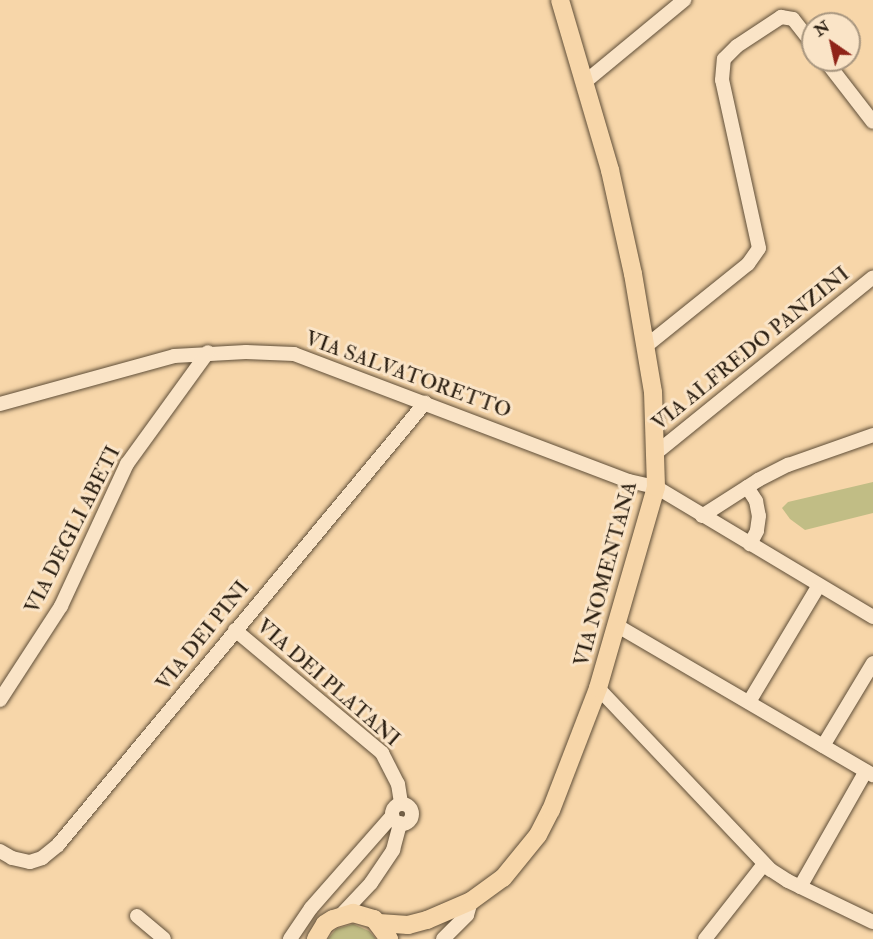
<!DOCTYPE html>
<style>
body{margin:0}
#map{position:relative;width:873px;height:939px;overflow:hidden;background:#f7d6a9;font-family:"IM FELL Double Pica",serif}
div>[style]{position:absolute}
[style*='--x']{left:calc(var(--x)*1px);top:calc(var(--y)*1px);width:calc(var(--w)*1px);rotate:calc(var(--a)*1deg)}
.green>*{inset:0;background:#c1bd85}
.roads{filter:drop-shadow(0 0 2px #5f4e38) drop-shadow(0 0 2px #5f4e38)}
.minor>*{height:14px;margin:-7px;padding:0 7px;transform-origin:7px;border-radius:7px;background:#fae4c7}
.minor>.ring{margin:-7px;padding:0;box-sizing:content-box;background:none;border:14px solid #fae4c7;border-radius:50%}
.major>*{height:18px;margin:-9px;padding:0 9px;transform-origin:9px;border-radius:9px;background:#f7d6a9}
span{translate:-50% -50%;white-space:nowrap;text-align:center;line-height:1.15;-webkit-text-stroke:6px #fae4c7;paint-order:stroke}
.street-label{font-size:21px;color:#2c2013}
.north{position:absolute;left:801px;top:12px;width:60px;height:60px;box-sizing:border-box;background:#fae4c7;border:2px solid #a8967f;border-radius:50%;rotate:326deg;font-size:16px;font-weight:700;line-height:24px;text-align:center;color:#2c2013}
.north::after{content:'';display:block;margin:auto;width:21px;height:27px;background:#8f2418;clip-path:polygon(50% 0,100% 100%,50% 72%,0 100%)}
</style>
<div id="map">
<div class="green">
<i style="clip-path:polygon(873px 482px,873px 513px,805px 530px,790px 519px,782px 508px,788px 502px)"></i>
<i style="clip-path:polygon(353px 924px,369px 931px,376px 939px,328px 939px,336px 929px)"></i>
</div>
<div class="roads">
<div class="minor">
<i style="--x:825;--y:60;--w:78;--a:52.3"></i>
<i style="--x:585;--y:82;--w:129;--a:-39.6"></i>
<i style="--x:646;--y:346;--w:131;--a:-38.8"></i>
<i style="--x:748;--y:264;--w:19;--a:-55"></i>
<i style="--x:759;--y:248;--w:172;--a:-102.4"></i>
<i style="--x:722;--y:80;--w:21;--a:-85"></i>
<i style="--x:724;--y:59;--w:18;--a:-45"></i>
<i style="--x:737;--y:46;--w:53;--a:-33.4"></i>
<i style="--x:781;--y:17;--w:12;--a:9"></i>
<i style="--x:793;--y:19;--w:33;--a:52"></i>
<i style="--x:0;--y:404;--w:180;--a:-15.4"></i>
<i style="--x:174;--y:356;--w:72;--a:-3.2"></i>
<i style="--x:246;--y:352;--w:48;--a:2.4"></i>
<i style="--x:294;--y:354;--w:358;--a:20.8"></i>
<i style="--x:629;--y:481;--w:28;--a:13"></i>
<i style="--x:656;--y:487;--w:253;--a:30.9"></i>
<i style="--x:656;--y:453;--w:279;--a:-39"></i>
<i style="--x:747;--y:487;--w:17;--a:57"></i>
<i style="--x:756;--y:501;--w:15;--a:79"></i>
<i style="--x:759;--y:516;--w:15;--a:98"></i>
<i style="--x:757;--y:531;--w:15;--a:118"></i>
<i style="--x:702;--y:516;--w:67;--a:-32.7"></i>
<i style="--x:758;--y:480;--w:34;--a:-27"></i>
<i style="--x:788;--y:465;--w:90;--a:-19.4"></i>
<i style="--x:616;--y:625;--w:298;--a:30.3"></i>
<i style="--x:235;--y:630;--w:192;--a:39.9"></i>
<i style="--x:382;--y:753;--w:35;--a:63"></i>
<i style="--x:398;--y:784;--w:20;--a:81"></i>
<i style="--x:598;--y:688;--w:251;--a:46.5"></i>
<i style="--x:771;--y:870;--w:20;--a:33"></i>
<i style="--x:788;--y:881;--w:94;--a:25.8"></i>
<i style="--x:0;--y:700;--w:112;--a:-57"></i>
<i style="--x:61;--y:606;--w:157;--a:-65.1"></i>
<i style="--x:127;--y:464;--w:138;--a:-54.1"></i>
<i style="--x:749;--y:702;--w:136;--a:-59.1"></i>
<i style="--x:823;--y:746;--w:97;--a:-58.9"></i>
<i class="ring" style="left:392px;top:804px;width:6px;height:6px"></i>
<i style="--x:0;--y:851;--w:14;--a:30"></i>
<i style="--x:12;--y:858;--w:18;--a:13"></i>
<i style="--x:30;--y:862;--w:13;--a:-18"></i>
<i style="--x:42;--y:858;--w:21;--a:-39"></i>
<i style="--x:58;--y:845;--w:575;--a:-50.3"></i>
<i style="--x:800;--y:887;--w:133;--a:-60.4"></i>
<i style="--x:341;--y:915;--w:44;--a:-46.8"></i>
<i style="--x:371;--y:883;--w:40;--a:-56"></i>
<i style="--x:393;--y:850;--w:28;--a:-75"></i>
<i style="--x:137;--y:916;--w:35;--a:40"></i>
<i style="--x:290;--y:939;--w:37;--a:-56"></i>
<i style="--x:311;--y:908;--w:123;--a:-48.6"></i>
<i style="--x:443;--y:939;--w:34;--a:-45"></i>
<i style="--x:467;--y:915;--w:15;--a:-74"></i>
<i style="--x:705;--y:939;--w:95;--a:-51.8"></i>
</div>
<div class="major">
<i style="--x:379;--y:923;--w:29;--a:4"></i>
<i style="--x:408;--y:925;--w:20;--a:-15"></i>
<i style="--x:427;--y:920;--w:48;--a:-23.4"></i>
<i style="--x:471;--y:901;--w:39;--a:-36"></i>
<i style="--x:503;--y:878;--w:55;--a:-50.9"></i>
<i style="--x:538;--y:835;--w:28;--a:-63"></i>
<i style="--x:551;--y:810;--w:131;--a:-68.9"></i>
<i style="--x:598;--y:688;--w:209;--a:-73.9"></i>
<i style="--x:656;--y:487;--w:95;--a:-91.8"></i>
<i style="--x:653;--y:392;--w:120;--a:-99.6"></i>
<i style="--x:633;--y:274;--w:107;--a:-102.5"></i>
<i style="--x:610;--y:170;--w:177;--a:-106.4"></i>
<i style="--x:316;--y:939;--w:17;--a:-59"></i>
<i style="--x:325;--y:924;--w:9;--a:-32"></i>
<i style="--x:333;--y:919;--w:21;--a:-17"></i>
<i style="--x:353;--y:913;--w:22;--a:16"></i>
<i style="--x:374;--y:919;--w:25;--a:53"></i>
</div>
</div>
<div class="street-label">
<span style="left:751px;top:349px;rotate:-39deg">VIA ALFREDO PANZINI</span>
<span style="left:408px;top:375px;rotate:20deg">VIA SALVATORETTO</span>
<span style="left:73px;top:530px;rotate:-63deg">VIA DEGLI ABETI</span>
<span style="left:606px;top:574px;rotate:-75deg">VIA NOMENTANA</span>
<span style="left:203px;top:636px;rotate:-51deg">VIA DEI PINI</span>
<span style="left:328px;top:683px;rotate:41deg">VIA DEI PLATANI</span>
</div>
<div class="north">N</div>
</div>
